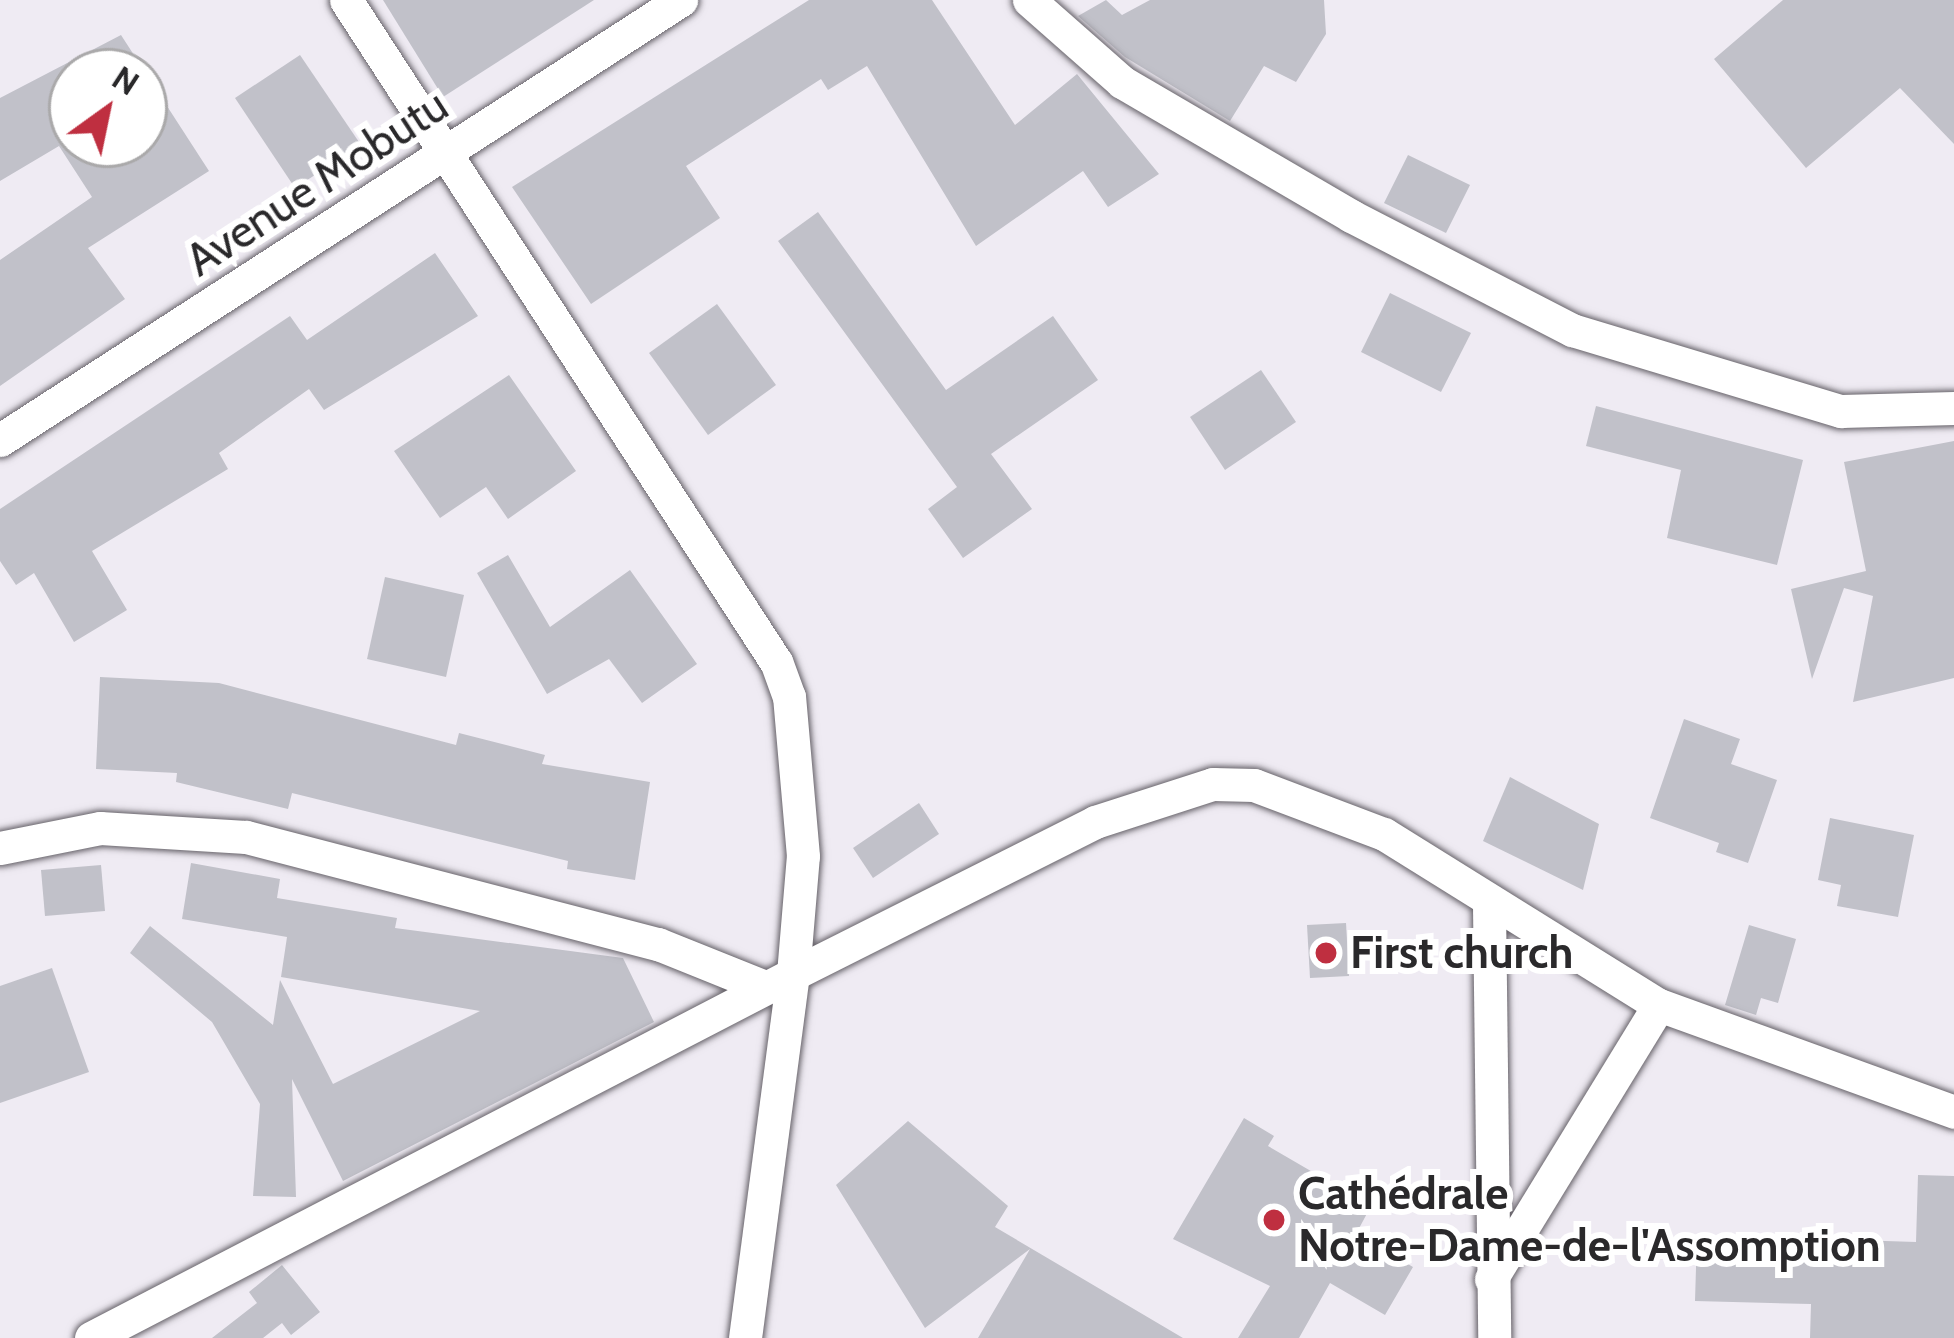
<!DOCTYPE html>
<meta charset="utf-8">
<style>
body{margin:0}
#map{position:relative;width:1954px;height:1338px;overflow:hidden;background:#efebf3;font-family:Cabin,sans-serif}
div>[style]{position:absolute}
[style*='--x']{left:calc(var(--x)*1px);top:calc(var(--y)*1px);width:calc(var(--w)*1px);rotate:calc(var(--a)*1deg)}
.building>*{inset:0;background:#c1c1c9}
.roads{filter:drop-shadow(0 0 3px #666269) drop-shadow(0 0 3px #666269)}
.street>*{height:33px;margin:-16.5px;padding:0 16.5px;transform-origin:16.5px;border-radius:16.5px;background:#fff}
.dots>*{width:33px;height:33px;translate:-50% -50%;box-sizing:border-box;border:6px solid #fff;border-radius:50%}
span{translate:-50% -50%;white-space:nowrap;text-align:center;line-height:1.15;-webkit-text-stroke:12px #fff;paint-order:stroke}
.street-label{font-size:45px;color:#2a292b}
.poi-label{font-size:45px;color:#2a292b;font-weight:700}
.left{translate:0 -50%;text-align:left}
.north{position:absolute;left:48px;top:48px;width:120px;height:120px;box-sizing:border-box;background:#fff;border:3px solid #aaa9aa;border-radius:50%;rotate:33deg;font-size:33px;font-weight:700;line-height:48px;text-align:center;color:#2a292b}
.north::after{content:'';display:block;margin:auto;width:42px;height:54px;background:#bf2f40;clip-path:polygon(50% 0,100% 100%,50% 72%,0 100%)}
</style>
<div id="map">
<div class="building">
<i style="clip-path:polygon(383px 0,594px 0,443px 97px)"></i>
<i style="clip-path:polygon(809px 0,932px 0,1015px 125px,1077px 74px,1159px 174px,1108px 207px,1083px 171px,976px 246px,867px 66px,828px 90px,821px 79px,686px 166px,720px 218px,591px 304px,512px 187px)"></i>
<i style="clip-path:polygon(1106px 0,1122px 15px,1150px 0,1324px 0,1326px 34px,1296px 82px,1264px 66px,1230px 121px,1125px 57px,1078px 16px)"></i>
<i style="clip-path:polygon(1783px 0,1954px 0,1954px 144px,1900px 88px,1806px 168px,1714px 59px)"></i>
<i style="clip-path:polygon(evenodd,121px 35px,209px 171px,88px 248px,125px 299px,0 386px,0 260px,92px 197px,59px 146px,0 181px,0 98px,121px 35px,72px 72px,144px 72px,144px 144px,63px 144px,72px 139px,72px 72px)"></i>
<i style="clip-path:polygon(300px 55px,361px 145px,295px 188px,235px 98px)"></i>
<i style="clip-path:polygon(1408px 155px,1470px 185px,1446px 233px,1384px 203px)"></i>
<i style="clip-path:polygon(818px 212px,946px 390px,1053px 316px,1098px 380px,991px 454px,1032px 509px,963px 558px,928px 509px,957px 487px,778px 241px)"></i>
<i style="clip-path:polygon(435px 253px,478px 316px,324px 410px,309px 389px,219px 453px,228px 469px,92px 551px,127px 610px,74px 642px,34px 573px,16px 585px,0 561px,0 509px,290px 316px,307px 340px)"></i>
<i style="clip-path:polygon(1390px 293px,1471px 333px,1441px 392px,1361px 352px)"></i>
<i style="clip-path:polygon(717px 304px,776px 385px,708px 435px,649px 353px)"></i>
<i style="clip-path:polygon(1261px 370px,1296px 422px,1225px 470px,1190px 417px)"></i>
<i style="clip-path:polygon(509px 375px,576px 471px,508px 519px,486px 487px,440px 518px,394px 451px)"></i>
<i style="clip-path:polygon(1596px 406px,1803px 460px,1777px 565px,1667px 538px,1681px 470px,1586px 446px)"></i>
<i style="clip-path:polygon(1954px 441px,1954px 678px,1853px 702px,1873px 596px,1844px 588px,1812px 679px,1791px 589px,1866px 571px,1844px 462px)"></i>
<i style="clip-path:polygon(508px 555px,550px 627px,630px 570px,697px 664px,642px 703px,609px 659px,547px 694px,477px 573px)"></i>
<i style="clip-path:polygon(385px 577px,464px 595px,446px 677px,367px 659px)"></i>
<i style="clip-path:polygon(100px 677px,219px 683px,456px 745px,459px 733px,545px 755px,542px 764px,650px 782px,635px 880px,567px 869px,568px 861px,292px 793px,288px 809px,176px 782px,177px 773px,96px 769px)"></i>
<i style="clip-path:polygon(1684px 719px,1740px 739px,1731px 764px,1777px 780px,1748px 863px,1716px 852px,1719px 843px,1650px 818px)"></i>
<i style="clip-path:polygon(1510px 777px,1599px 824px,1583px 890px,1483px 841px)"></i>
<i style="clip-path:polygon(919px 803px,939px 834px,873px 878px,853px 848px)"></i>
<i style="clip-path:polygon(1830px 818px,1914px 835px,1898px 917px,1837px 906px,1841px 885px,1818px 880px)"></i>
<i style="clip-path:polygon(191px 863px,280px 879px,277px 898px,397px 918px,395px 928px,623px 958px,654px 1022px,343px 1181px,292px 1079px,296px 1197px,253px 1196px,260px 1104px,212px 1022px,130px 953px,150px 926px,273px 1025px,280px 980px,333px 1084px,480px 1011px,281px 977px,287px 937px,182px 919px)"></i>
<i style="clip-path:polygon(101px 865px,105px 911px,45px 916px,41px 870px)"></i>
<i style="clip-path:polygon(1346px 923px,1349px 976px,1310px 978px,1307px 925px)"></i>
<i style="clip-path:polygon(1749px 925px,1796px 939px,1778px 1003px,1761px 998px,1756px 1015px,1725px 1005px)"></i>
<i style="clip-path:polygon(52px 968px,89px 1072px,0 1103px,0 986px)"></i>
<i style="clip-path:polygon(1244px 1118px,1274px 1136px,1268px 1146px,1371px 1206px,1356px 1234px,1413px 1267px,1385px 1315px,1330px 1283px,1299px 1338px,1238px 1338px,1270px 1286px,1173px 1239px)"></i>
<i style="clip-path:polygon(908px 1121px,1008px 1206px,995px 1227px,1183px 1338px,978px 1338px,1030px 1249px,925px 1328px,836px 1185px)"></i>
<i style="clip-path:polygon(1918px 1175px,1954px 1176px,1954px 1338px,1810px 1338px,1811px 1304px,1695px 1301px,1697px 1235px,1916px 1242px)"></i>
<i style="clip-path:polygon(282px 1265px,320px 1312px,291px 1335px,282px 1323px,263px 1338px,212px 1338px,257px 1303px,249px 1292px)"></i>
</div>
<div class="roads">
<div class="street">
<i style="--x:1029;--y:0;--w:124;--a:41.4"></i>
<i style="--x:1122;--y:82;--w:265;--a:30.3"></i>
<i style="--x:1351;--y:216;--w:249;--a:27.3"></i>
<i style="--x:1572;--y:330;--w:281;--a:16.8"></i>
<i style="--x:1841;--y:411;--w:113;--a:-1.5"></i>
<i style="--x:0;--y:440;--w:811;--a:-32.87"></i>
<i style="--x:0;--y:848;--w:102;--a:-11.3"></i>
<i style="--x:100;--y:828;--w:146;--a:3.5"></i>
<i style="--x:246;--y:837;--w:426;--a:14.6"></i>
<i style="--x:658;--y:944;--w:115;--a:21.9"></i>
<i style="--x:1489;--y:906;--w:432;--a:89.3"></i>
<i style="--x:1491;--y:1279;--w:321;--a:-58.5"></i>
<i style="--x:91;--y:1338;--w:791;--a:-27.41"></i>
<i style="--x:793;--y:974;--w:118;--a:-85.2"></i>
<i style="--x:803;--y:856;--w:160;--a:-95"></i>
<i style="--x:789;--y:697;--w:37;--a:-110"></i>
<i style="--x:776;--y:662;--w:789;--a:-123.01"></i>
<i style="--x:745;--y:1338;--w:367;--a:-82.5"></i>
<i style="--x:793;--y:974;--w:338;--a:-26.7"></i>
<i style="--x:1095;--y:822;--w:124;--a:-17.9"></i>
<i style="--x:1213;--y:784;--w:41;--a:1.4"></i>
<i style="--x:1254;--y:785;--w:139;--a:20.7"></i>
<i style="--x:1384;--y:834;--w:324;--a:31.9"></i>
<i style="--x:1659;--y:1005;--w:314;--a:19.9"></i>
</div>
</div>
<div class="dots">
<i style="left:1326px;top:953px;background:#bf2f40"></i>
<i style="left:1274px;top:1220px;background:#bf2f40"></i>
</div>
<div class="street-label">
<span style="left:317px;top:183px;rotate:-33deg">Avenue Mobutu</span>
</div>
<div class="poi-label">
<span class="left" style="left:1350px;top:953px">First church</span>
<span class="left" style="left:1298px;top:1220px">Cathédrale<br>Notre-Dame-de-l'Assomption</span>
</div>
<div class="north">N</div>
</div>
